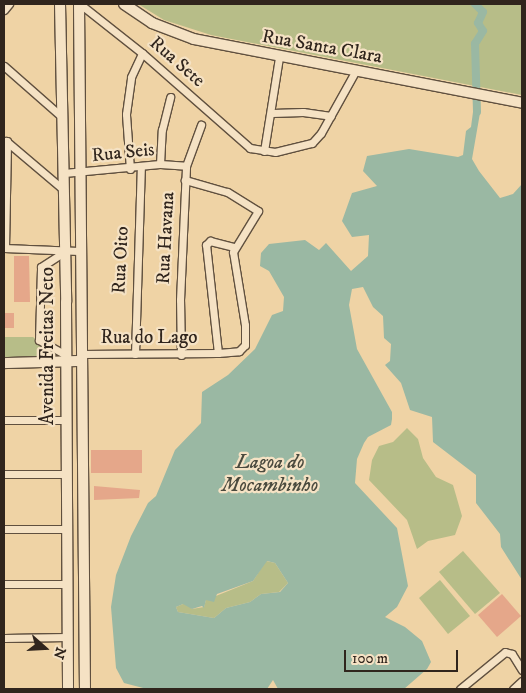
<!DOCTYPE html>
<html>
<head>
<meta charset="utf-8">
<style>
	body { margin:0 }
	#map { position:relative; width:526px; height:693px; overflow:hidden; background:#efd3a5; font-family:"IM FELL DW Pica",serif }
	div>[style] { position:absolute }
	.green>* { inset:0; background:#b7bd88 }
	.water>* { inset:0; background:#9ab8a3 }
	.canal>* { height:8px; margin:-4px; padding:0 4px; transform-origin:4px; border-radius:4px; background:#9ab8a3 }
	.building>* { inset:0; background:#e5a78a }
	.roads { filter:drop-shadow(1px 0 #60503f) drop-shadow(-1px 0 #60503f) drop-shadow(0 1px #60503f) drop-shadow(0 -1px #60503f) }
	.street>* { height:7px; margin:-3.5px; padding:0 3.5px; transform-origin:3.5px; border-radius:3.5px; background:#f5e2c4 }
	.secondary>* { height:10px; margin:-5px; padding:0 5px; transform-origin:5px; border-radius:5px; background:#f5e2c4 }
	span { translate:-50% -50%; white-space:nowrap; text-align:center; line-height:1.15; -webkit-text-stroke:4.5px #f5e2c4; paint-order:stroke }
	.street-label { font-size:19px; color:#30251d }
	.water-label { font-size:20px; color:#4a4a3e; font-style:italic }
	.frame { position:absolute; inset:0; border:5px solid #30251d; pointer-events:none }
	.north { position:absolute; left:20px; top:623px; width:50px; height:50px; -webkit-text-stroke:4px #f5e2c4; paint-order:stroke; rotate:109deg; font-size:14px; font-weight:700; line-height:20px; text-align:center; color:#30251d }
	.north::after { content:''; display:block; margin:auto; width:18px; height:22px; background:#30251d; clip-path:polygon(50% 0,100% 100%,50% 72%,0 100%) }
	.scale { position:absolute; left:344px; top:650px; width:114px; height:22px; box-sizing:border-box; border:2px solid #30251d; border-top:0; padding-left:6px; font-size:15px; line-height:18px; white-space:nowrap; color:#30251d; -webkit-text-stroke:4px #f5e2c4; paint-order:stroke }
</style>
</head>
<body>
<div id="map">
	<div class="green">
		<i style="clip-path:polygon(138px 4px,522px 4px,522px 95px,211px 35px,164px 20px)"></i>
		<i style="clip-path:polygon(4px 337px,33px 337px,56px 355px,56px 359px,4px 359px)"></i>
		<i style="clip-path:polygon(407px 428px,418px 439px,423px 458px,436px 477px,453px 485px,462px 516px,455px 535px,428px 541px,417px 549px,407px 520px,369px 480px,372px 460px,379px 446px,393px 442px)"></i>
		<i style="clip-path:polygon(463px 551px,500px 593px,475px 614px,439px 572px)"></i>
		<i style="clip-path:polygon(266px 561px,275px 563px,288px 583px,279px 592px,261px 594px,250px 602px,226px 608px,214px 618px,178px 612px,176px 607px,183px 604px,187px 603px,192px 609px,204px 607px,206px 600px,253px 581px)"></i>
		<i style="clip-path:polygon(440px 580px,470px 616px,448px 634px,419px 598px)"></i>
	</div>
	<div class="water">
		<i style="clip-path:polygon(evenodd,473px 112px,480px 113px,472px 159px,479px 171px,500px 198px,513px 194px,522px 184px,522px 580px,501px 547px,500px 534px,476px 503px,476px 475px,433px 442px,432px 417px,410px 410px,401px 383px,385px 365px,390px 361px,391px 344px,384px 338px,383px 316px,373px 307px,363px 287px,352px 289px,349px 305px,357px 349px,392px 412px,392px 419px,391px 425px,368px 437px,364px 443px,357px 459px,355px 483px,397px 528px,408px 586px,397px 607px,385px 617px,405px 627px,422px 641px,431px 662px,427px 669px,404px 689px,278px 689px,273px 680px,267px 689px,147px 689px,124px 683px,116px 668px,111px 607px,116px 575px,131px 536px,148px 503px,156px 496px,175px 450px,201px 423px,202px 392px,228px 375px,255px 349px,272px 315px,283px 311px,284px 297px,269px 271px,260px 266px,261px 253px,269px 244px,305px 240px,319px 250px,326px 243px,351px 271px,368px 256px,369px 235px,352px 237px,342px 221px,352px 193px,377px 186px,363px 171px,367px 156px,409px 149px,458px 157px,463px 155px,466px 131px,471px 127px,473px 112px,267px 561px,275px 563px,288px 583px,280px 592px,261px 594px,250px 602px,226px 608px,214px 618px,178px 612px,176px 607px,183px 604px,192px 609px,202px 606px,204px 608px,206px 600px,214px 602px,217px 594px,253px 581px,267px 561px)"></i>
	</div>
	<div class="canal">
		<i style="left:475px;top:4px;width:11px;rotate:45deg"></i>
		<i style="left:483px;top:12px;width:12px;rotate:114deg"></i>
		<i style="left:478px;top:23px;width:9px;rotate:58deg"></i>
		<i style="left:483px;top:31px;width:15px;rotate:122deg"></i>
		<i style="left:475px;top:44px;width:68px;rotate:88.3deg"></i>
	</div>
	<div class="building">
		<i style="clip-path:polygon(14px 256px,29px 256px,30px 302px,14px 302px)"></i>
		<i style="clip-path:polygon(4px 313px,14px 313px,14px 328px,4px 328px)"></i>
		<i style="clip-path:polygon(91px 450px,142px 450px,142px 473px,91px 473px)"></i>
		<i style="clip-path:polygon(94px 486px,140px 490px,139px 498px,94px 500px)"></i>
		<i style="clip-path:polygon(502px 594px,521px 616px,497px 637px,478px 615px)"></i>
	</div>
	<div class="roads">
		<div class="street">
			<i style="left:80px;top:4px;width:79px;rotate:38.3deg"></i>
			<i style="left:142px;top:53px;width:144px;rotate:41.3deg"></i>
			<i style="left:250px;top:148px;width:25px;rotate:9deg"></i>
			<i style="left:275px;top:152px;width:38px;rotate:-14deg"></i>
			<i style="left:312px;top:143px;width:13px;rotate:-48deg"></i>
			<i style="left:321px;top:133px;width:72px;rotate:-60.9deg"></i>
			<i style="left:4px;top:10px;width:8px;rotate:-50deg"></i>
			<i style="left:4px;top:66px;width:77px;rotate:41.3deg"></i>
			<i style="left:272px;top:113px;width:31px;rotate:-2deg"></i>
			<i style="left:303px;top:112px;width:28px;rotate:8deg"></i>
			<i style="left:6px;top:141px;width:76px;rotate:40.2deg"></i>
			<i style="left:264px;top:151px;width:95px;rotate:-80.9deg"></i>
			<i style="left:160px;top:164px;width:34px;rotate:-87deg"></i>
			<i style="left:162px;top:130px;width:34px;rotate:-76deg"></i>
			<i style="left:130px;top:169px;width:55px;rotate:-94.2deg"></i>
			<i style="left:126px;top:114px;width:37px;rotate:-82deg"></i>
			<i style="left:131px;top:77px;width:26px;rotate:-65deg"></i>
			<i style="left:64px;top:173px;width:96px;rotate:-5.4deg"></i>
			<i style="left:160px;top:164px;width:26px;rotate:4deg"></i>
			<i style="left:4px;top:248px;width:75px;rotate:2.3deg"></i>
			<i style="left:5px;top:248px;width:107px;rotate:-88.9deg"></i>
			<i style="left:218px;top:353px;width:109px;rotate:-96.3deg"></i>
			<i style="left:206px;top:245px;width:6px;rotate:-45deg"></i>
			<i style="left:210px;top:241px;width:25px;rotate:14deg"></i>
			<i style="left:81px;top:354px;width:137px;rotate:-0.4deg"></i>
			<i style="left:218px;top:353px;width:21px;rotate:-5deg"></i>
			<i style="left:239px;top:351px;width:8px;rotate:-45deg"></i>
			<i style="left:245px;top:345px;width:20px;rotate:-90deg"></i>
			<i style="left:245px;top:325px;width:74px;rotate:-99.3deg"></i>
			<i style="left:233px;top:252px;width:48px;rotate:-58.6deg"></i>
			<i style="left:258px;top:211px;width:36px;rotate:-148deg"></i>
			<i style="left:227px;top:192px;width:44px;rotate:-164.1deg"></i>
			<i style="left:135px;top:354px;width:186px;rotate:-88.2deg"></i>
			<i style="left:66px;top:355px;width:31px;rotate:-151deg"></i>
			<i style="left:39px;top:340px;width:73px;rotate:-88.4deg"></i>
			<i style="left:41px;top:267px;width:30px;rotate:-33deg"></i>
			<i style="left:181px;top:355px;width:55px;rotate:-91deg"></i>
			<i style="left:180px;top:300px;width:134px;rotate:-87.4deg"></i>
			<i style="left:186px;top:166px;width:44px;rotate:-69.9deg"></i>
			<i style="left:4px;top:420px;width:61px"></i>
			<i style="left:4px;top:474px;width:63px"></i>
			<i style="left:4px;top:529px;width:63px"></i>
			<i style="left:4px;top:584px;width:63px"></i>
			<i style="left:4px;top:638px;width:63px;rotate:-0.9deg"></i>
			<i style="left:460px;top:689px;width:58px;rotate:-39.4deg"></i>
			<i style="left:505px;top:652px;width:7px;rotate:16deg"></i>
			<i style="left:512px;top:654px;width:19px;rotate:58deg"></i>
			<i style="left:513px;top:689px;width:12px;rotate:-42deg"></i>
		</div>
		<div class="secondary">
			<i style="left:60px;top:4px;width:298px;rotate:88.8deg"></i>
			<i style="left:66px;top:302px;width:387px;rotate:89.7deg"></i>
			<i style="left:79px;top:4px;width:685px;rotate:89.5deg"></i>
			<i style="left:124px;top:4px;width:34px;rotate:34deg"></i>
			<i style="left:152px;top:23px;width:45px;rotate:20.9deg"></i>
			<i style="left:194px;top:39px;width:334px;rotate:11deg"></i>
			<i style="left:4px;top:363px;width:77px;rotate:-1.5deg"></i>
		</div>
	</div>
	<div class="street-label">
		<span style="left:322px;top:47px;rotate:10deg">Rua Santa Clara</span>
		<span style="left:177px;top:62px;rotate:41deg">Rua Sete</span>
		<span style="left:123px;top:153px;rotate:-6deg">Rua Seis</span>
		<span style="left:166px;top:238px;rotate:-87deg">Rua Havana</span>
		<span style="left:121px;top:260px;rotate:-87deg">Rua Oito</span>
		<span style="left:149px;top:338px">Rua do Lago</span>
		<span style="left:48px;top:346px;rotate:-90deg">Avenida Freitas Neto</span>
	</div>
	<div class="water-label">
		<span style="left:270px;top:474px">Lagoa do<br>Mocambinho</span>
	</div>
	<div class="frame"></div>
	<div class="north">N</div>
	<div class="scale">100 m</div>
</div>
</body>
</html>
